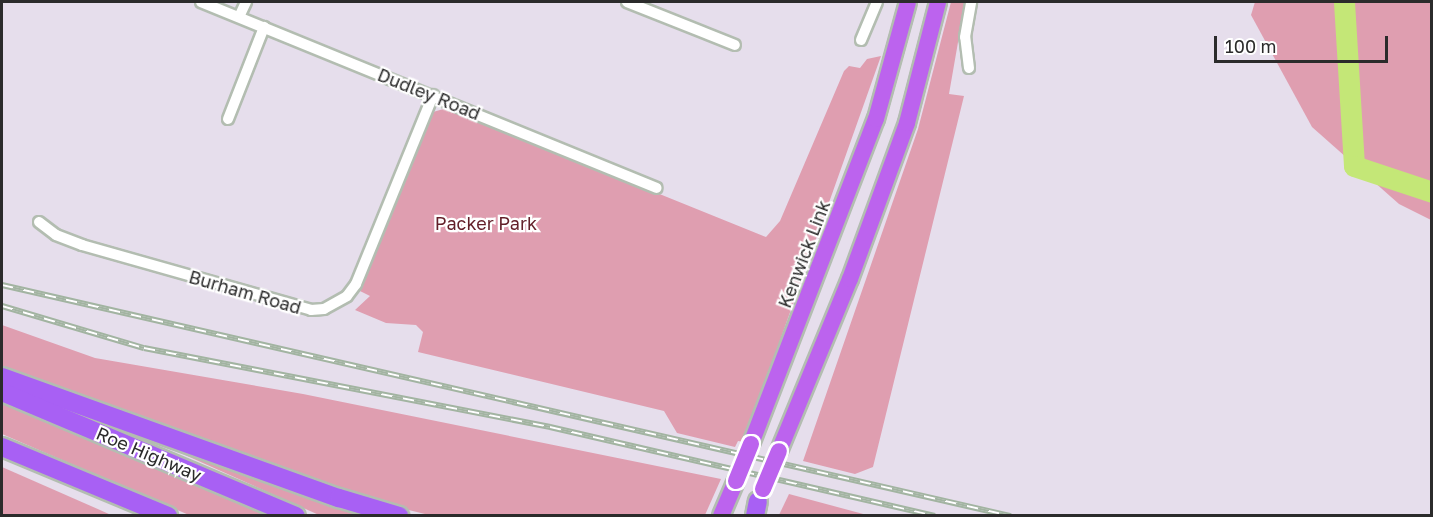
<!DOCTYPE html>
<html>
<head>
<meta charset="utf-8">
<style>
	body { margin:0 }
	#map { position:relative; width:1433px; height:517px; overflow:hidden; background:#e6deec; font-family:"Golos Text",sans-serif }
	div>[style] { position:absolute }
	.green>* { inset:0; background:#df9eb0 }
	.river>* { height:21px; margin:-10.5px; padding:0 10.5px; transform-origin:10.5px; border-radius:10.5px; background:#c4e777 }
	.roads { filter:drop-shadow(2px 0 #b3bdb1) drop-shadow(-2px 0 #b3bdb1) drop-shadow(0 2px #b3bdb1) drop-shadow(0 -2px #b3bdb1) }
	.minor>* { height:10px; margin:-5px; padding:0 5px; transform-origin:5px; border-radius:5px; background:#fff }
	.trunk>* { height:16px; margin:-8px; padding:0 8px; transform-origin:8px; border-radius:8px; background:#bc63ee }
	.motorway>* { height:18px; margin:-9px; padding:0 9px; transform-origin:9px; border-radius:9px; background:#a860f4 }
	.rail>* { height:6px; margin-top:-3px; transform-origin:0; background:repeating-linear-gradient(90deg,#fff 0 11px,#a2b4a1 0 22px); box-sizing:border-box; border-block:2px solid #a2b4a1 }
	.bridges { filter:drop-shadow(2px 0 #fff) drop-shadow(-2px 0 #fff) drop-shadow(0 2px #fff) drop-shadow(0 -2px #fff) }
	.trunk-bridge>* { height:16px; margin:-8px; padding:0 8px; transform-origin:8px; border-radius:8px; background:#bc63ee }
	span { translate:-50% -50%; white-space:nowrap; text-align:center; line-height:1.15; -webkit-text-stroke:4.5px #fff; paint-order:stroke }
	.street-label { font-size:18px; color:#2b2b2b }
	.park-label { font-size:18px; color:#631f29 }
	.frame { position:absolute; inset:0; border:3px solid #2b2b2b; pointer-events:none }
	.scale { position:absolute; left:1214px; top:36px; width:174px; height:27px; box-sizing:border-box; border:3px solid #2b2b2b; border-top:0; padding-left:8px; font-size:18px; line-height:21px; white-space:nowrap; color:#2b2b2b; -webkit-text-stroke:4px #fff; paint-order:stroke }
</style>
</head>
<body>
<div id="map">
	<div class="green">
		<i style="clip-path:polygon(951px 2px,965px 2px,949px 94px,964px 96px,873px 467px,855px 474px,803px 461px,918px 129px)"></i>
		<i style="clip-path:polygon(1255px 2px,1431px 2px,1431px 220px,1399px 204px,1312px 127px,1251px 15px)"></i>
		<i style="clip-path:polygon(881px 56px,744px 442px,738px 441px,735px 447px,677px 433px,664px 411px,418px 352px,423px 332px,416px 325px,386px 323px,355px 310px,370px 296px,360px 291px,433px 112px,447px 108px,766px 237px,780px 221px,844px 71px,849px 66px,860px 68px,867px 59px)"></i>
		<i style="clip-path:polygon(2px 325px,95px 358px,303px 394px,721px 479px,705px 515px,429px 515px,368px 500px,2px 368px)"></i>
		<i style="clip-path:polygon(2px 403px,60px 426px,269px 515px,189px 515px,2px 434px)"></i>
		<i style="clip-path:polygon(167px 441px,376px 515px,319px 515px,165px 446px)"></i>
		<i style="clip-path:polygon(2px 467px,100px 510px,111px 515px,2px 515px)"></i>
		<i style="clip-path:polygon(789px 494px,867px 515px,779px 515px)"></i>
	</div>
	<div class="river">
		<i style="left:1344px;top:2px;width:164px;rotate:86.5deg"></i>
		<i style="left:1354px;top:166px;width:82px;rotate:18.4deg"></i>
	</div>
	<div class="roads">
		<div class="minor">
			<i style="left:201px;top:2px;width:492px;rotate:22.2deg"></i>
			<i style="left:627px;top:2px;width:116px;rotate:21.7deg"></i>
			<i style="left:239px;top:17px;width:17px;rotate:-65deg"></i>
			<i style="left:861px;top:40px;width:41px;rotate:-67.2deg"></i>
			<i style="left:969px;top:68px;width:31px;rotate:-97deg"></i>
			<i style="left:965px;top:37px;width:36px;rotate:-80deg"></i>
			<i style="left:228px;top:119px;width:99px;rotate:-68.6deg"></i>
			<i style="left:39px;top:222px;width:21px;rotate:37deg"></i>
			<i style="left:56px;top:235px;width:28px;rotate:21deg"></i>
			<i style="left:82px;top:245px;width:238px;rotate:15.8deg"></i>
			<i style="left:311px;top:310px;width:13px;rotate:-4deg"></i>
			<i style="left:324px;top:309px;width:26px;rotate:-29deg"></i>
			<i style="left:347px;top:296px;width:15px;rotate:-53deg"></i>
			<i style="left:356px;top:284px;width:204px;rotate:-67.8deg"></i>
		</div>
		<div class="trunk">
			<i style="left:751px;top:444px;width:348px;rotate:-69deg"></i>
			<i style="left:876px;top:119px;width:121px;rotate:-74.7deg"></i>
			<i style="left:779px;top:451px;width:186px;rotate:-67.6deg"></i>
			<i style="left:850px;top:279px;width:166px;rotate:-69.9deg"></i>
			<i style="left:907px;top:123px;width:125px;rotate:-75.6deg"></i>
			<i style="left:721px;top:516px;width:38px;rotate:-67deg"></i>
		</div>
		<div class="motorway">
			<i style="left:2px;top:377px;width:358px;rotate:19.8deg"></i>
			<i style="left:339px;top:498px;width:63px;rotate:16.7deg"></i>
			<i style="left:2px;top:392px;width:319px;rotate:22.9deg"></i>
			<i style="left:2px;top:447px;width:180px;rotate:22.6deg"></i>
			<i style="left:755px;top:516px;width:15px;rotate:-79deg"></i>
		</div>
	</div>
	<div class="rail">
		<i style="left:2px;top:285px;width:1035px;rotate:12.9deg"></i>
		<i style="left:2px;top:306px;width:148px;rotate:16.5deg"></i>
		<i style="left:144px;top:348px;width:414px;rotate:11deg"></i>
		<i style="left:550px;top:427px;width:395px;rotate:13deg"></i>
	</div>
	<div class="bridges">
		<div class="trunk-bridge">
			<i style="left:736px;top:481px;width:40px;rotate:-68deg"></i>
			<i style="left:763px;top:489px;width:41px;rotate:-67.2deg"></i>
		</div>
	</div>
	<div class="street-label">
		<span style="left:429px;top:94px;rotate:22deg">Dudley Road</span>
		<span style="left:804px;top:254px;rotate:-69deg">Kenwick Link</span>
		<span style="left:245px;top:292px;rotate:16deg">Burham Road</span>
		<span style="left:149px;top:454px;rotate:23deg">Roe Highway</span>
	</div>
	<div class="park-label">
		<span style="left:486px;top:223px">Packer Park</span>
	</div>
	<div class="frame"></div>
	<div class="scale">100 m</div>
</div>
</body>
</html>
